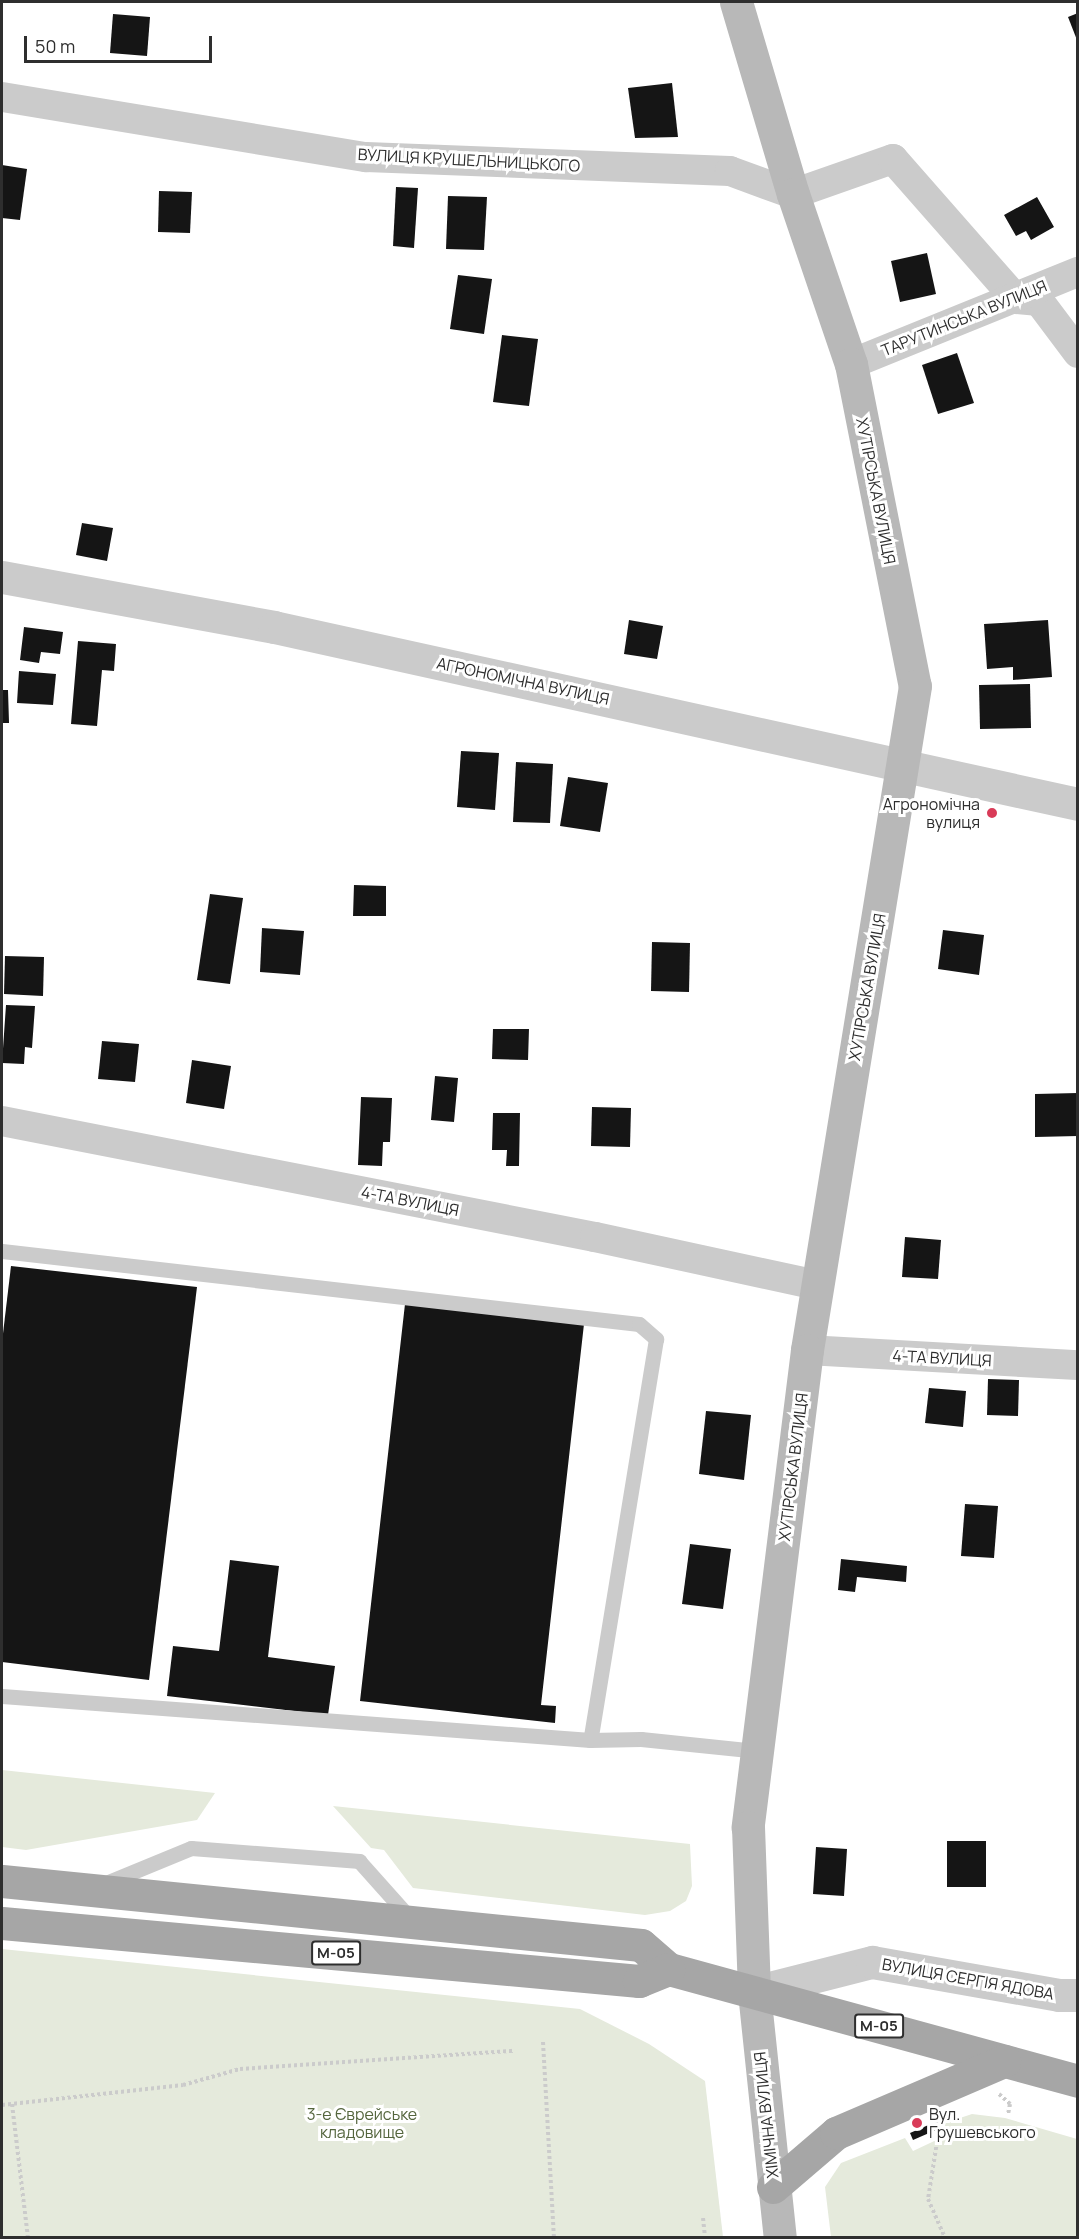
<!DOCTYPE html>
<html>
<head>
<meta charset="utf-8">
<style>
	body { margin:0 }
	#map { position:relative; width:1079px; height:2239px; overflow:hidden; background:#fff; font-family:Manrope,sans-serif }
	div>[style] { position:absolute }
	.green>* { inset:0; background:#e5eadc }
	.building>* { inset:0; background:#151515 }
	.path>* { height:4px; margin-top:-2px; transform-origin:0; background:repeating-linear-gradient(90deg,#cbcbcb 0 3px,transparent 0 6px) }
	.service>* { height:15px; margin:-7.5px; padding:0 7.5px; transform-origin:7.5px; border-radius:7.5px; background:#cbcbcb }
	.minor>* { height:30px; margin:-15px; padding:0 15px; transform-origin:15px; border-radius:15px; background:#cbcbcb }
	.tertiary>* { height:33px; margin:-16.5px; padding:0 16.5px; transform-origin:16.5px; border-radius:16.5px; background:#cbcbcb }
	.secondary>* { height:33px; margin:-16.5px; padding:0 16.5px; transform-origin:16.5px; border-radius:16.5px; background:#b8b8b8 }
	.primary>* { height:33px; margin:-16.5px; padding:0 16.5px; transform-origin:16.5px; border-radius:16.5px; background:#a6a6a6 }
	.dots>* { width:16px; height:16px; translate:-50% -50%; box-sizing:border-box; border:3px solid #fff; border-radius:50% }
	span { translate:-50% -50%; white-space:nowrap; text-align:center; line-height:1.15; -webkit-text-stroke:6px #fff; paint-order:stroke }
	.shield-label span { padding:2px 4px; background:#fff; border:2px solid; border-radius:4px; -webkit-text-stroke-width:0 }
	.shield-label { font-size:15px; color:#2e2e2e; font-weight:700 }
	.street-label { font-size:16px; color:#2e2e2e }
	.poi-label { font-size:16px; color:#2e2e2e }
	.right { translate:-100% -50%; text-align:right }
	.left { translate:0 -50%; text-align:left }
	.park-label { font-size:16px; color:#55663e }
	.frame { position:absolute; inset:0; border:3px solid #2e2e2e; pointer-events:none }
	.scale { position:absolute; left:24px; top:36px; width:188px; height:27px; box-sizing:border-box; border:3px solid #2e2e2e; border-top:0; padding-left:8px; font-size:18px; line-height:21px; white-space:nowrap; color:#2e2e2e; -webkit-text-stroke:4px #fff; paint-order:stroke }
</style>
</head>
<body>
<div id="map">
	<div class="green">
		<i style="clip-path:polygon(2px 1770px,215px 1793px,197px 1820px,26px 1850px,2px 1847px)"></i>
		<i style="clip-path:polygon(333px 1806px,690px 1844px,692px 1886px,686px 1901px,670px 1911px,645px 1915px,413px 1888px,384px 1850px,371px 1848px)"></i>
		<i style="clip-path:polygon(2px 1949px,580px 2009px,649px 2044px,705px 2081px,723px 2237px,2px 2237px)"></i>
		<i style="clip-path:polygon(972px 2114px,1005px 2118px,1077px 2139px,1077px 2237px,831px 2237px,825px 2187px,841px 2163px,905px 2138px,913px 2151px,945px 2136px,942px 2124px)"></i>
	</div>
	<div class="building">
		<i style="clip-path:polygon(1078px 13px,1078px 40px,1077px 40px,1068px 17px)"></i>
		<i style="clip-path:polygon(113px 14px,150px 17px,147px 56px,110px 53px)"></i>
		<i style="clip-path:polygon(672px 83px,678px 137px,635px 138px,628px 88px)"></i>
		<i style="clip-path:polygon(2px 165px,27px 169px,20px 220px,2px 218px)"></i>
		<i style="clip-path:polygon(396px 187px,418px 188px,414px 248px,393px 246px)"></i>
		<i style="clip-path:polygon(159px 191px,192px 192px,190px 233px,158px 232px)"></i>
		<i style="clip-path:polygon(448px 196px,487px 197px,484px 250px,446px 249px)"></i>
		<i style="clip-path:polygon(1037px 197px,1054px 227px,1031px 240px,1026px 231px,1016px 236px,1004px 215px)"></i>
		<i style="clip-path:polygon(927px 253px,936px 294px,900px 302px,891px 261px)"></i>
		<i style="clip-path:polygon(458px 275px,492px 279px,484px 334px,450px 329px)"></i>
		<i style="clip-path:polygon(502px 335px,538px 339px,529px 406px,493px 402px)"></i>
		<i style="clip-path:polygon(957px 353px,974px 403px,938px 414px,922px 365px)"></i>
		<i style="clip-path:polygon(82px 523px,113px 528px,107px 561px,76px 555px)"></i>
		<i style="clip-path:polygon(629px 620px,663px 626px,657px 659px,624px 654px)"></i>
		<i style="clip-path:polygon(1048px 620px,1052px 677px,1013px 680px,1013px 667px,987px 669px,984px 624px)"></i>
		<i style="clip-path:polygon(24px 627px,63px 632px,60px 654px,41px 652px,39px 663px,20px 660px)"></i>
		<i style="clip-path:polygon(78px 641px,116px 644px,114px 671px,102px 670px,97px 726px,71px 724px)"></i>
		<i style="clip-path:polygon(19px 671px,56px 674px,53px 705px,17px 703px)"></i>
		<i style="clip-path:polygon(1030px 684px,1031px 728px,980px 729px,979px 685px)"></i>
		<i style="clip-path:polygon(2px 690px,8px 690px,9px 723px,2px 723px)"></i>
		<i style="clip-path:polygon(461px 751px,499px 753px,495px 810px,457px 807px)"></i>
		<i style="clip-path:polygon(516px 762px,553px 764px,550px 823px,513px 822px)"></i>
		<i style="clip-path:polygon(568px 777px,608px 783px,600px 832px,560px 826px)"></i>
		<i style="clip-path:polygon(354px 885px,386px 886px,386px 916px,353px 916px)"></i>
		<i style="clip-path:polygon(210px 894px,243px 898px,230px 984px,197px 980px)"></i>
		<i style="clip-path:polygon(262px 928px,304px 931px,300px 975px,260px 972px)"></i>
		<i style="clip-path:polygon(943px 930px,984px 935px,979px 975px,938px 969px)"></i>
		<i style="clip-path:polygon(652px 942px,690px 943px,689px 992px,651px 991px)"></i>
		<i style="clip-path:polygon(5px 956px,44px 957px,43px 996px,4px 994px)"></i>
		<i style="clip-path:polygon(6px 1005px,35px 1006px,32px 1048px,25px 1047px,24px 1064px,2px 1063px)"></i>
		<i style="clip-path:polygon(493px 1029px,529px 1029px,528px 1060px,492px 1059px)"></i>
		<i style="clip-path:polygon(102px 1041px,139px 1044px,135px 1082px,98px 1079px)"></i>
		<i style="clip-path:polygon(192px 1060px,231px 1066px,224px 1109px,186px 1103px)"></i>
		<i style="clip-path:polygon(435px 1076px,458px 1078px,454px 1122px,431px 1120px)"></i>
		<i style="clip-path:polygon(1078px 1093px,1078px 1136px,1035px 1137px,1035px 1094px)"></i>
		<i style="clip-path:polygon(361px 1097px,392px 1098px,390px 1142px,383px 1142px,382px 1166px,358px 1165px)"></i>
		<i style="clip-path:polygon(592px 1107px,631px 1108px,630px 1147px,591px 1146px)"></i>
		<i style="clip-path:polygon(493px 1113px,520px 1113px,519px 1166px,506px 1166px,507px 1150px,492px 1150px)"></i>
		<i style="clip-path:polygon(905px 1237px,941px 1240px,938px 1279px,902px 1277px)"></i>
		<i style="clip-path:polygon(11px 1266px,197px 1287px,149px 1680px,2px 1662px,2px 1342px)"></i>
		<i style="clip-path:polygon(405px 1304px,584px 1324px,541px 1705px,556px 1706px,555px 1723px,360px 1701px)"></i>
		<i style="clip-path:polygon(988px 1379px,1019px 1380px,1018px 1416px,987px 1415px)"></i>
		<i style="clip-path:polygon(929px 1388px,966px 1391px,963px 1427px,925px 1423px)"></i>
		<i style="clip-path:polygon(706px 1411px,751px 1415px,744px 1480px,699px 1474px)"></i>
		<i style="clip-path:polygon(965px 1504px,998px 1506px,994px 1558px,961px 1556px)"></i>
		<i style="clip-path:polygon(690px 1544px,731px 1549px,723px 1609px,682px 1604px)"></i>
		<i style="clip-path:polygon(841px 1559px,907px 1566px,906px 1582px,857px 1577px,855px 1592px,838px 1590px)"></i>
		<i style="clip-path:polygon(230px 1560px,279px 1566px,268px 1657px,335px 1666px,328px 1715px,167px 1696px,173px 1646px,219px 1651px)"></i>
		<i style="clip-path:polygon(947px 1841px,986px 1841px,986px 1887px,947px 1887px)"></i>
		<i style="clip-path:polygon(816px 1847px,847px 1849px,844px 1896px,813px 1894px)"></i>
		<i style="clip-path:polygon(933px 2123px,936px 2130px,913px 2140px,910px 2133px)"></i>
	</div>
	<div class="path">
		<i style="left:543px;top:2042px;width:196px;rotate:86.8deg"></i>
		<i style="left:999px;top:2094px;width:15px;rotate:42deg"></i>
		<i style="left:1010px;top:2104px;width:10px;rotate:101deg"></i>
		<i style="left:12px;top:2104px;width:135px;rotate:83.2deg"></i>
		<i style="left:2px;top:2105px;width:182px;rotate:-6.3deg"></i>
		<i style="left:183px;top:2085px;width:59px;rotate:-15.7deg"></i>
		<i style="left:240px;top:2069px;width:274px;rotate:-3.8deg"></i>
		<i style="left:935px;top:2121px;width:9px;rotate:63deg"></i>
		<i style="left:939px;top:2129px;width:71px;rotate:98.9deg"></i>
		<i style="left:928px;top:2199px;width:43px;rotate:66.4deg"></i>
		<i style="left:703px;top:2218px;width:20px;rotate:84deg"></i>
	</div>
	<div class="service">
		<i style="left:2px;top:1251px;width:641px;rotate:6.54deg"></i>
		<i style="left:639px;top:1324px;width:23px;rotate:41deg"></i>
		<i style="left:656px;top:1339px;width:406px;rotate:99.3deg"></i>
		<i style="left:2px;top:1696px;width:590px;rotate:4.28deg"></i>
		<i style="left:590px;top:1740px;width:51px;rotate:-1.1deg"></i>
		<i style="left:641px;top:1739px;width:118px;rotate:5.9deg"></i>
		<i style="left:106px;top:1883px;width:92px;rotate:-22.4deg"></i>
		<i style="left:191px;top:1848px;width:169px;rotate:4.4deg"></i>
		<i style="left:359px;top:1861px;width:76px;rotate:48.2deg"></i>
	</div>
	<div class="minor">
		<i style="left:2px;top:97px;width:369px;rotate:9.4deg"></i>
		<i style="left:366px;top:157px;width:364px;rotate:2.2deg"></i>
		<i style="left:730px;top:171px;width:67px;rotate:20.1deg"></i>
		<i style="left:793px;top:194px;width:106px;rotate:-19.3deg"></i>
		<i style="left:893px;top:159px;width:186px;rotate:48.7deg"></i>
		<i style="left:1016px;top:299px;width:23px;rotate:5deg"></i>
		<i style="left:1039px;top:301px;width:65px;rotate:53.1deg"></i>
		<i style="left:851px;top:364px;width:245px;rotate:-22.1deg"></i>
		<i style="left:2px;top:1121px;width:604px;rotate:11.07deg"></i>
		<i style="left:595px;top:1237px;width:227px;rotate:12.2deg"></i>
		<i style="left:807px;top:1350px;width:271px;rotate:3.2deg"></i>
	</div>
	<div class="tertiary">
		<i style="left:2px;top:577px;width:277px;rotate:10.4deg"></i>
		<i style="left:274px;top:627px;width:823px;rotate:12.42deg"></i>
		<i style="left:754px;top:1992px;width:122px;rotate:-14.3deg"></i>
		<i style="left:872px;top:1962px;width:190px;rotate:10deg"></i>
		<i style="left:1059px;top:1995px;width:19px"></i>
	</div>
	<div class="secondary">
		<i style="left:736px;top:2px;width:200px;rotate:73.5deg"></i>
		<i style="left:793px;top:194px;width:180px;rotate:71.2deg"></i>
		<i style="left:851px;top:364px;width:328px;rotate:78.8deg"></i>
		<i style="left:915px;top:686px;width:673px;rotate:99.24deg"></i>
		<i style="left:807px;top:1350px;width:481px;rotate:97.1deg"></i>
		<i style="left:748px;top:1827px;width:165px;rotate:87.9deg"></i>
		<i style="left:754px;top:1992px;width:247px;rotate:84deg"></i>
	</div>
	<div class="primary">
		<i style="left:2px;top:1881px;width:642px;rotate:5.72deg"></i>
		<i style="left:641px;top:1945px;width:37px;rotate:41deg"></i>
		<i style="left:669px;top:1969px;width:424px;rotate:15.3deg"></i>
		<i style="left:2px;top:1923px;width:640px;rotate:5.2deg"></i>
		<i style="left:639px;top:1981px;width:32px;rotate:-22deg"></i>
		<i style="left:773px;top:2187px;width:83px;rotate:-40.6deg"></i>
		<i style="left:836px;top:2133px;width:183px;rotate:-23.2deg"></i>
	</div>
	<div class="dots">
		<i style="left:992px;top:813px;background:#d93b58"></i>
		<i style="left:917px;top:2123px;background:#d93b58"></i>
	</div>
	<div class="shield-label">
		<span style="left:336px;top:1953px">М-05</span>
		<span style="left:879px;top:2026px">М-05</span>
	</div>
	<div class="street-label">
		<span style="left:469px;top:160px;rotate:3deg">ВУЛИЦЯ КРУШЕЛЬНИЦЬКОГО</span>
		<span style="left:964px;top:318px;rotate:-22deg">ТАРУТИНСЬКА ВУЛИЦЯ</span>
		<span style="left:876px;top:491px;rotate:79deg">ХУТІРСЬКА ВУЛИЦЯ</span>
		<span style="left:523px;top:681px;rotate:12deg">АГРОНОМІЧНА ВУЛИЦЯ</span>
		<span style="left:867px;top:987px;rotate:-80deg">ХУТІРСЬКА ВУЛИЦЯ</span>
		<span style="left:410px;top:1201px;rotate:11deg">4-ТА ВУЛИЦЯ</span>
		<span style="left:942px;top:1358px;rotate:3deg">4-ТА ВУЛИЦЯ</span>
		<span style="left:793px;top:1467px;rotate:-83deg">ХУТІРСЬКА ВУЛИЦЯ</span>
		<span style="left:968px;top:1979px;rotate:10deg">ВУЛИЦЯ СЕРГІЯ ЯДОВА</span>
		<span style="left:766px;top:2115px;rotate:-96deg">ХІМІЧНА ВУЛИЦЯ</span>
	</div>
	<div class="poi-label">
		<span class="right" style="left:980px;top:813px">Агрономічна<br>вулиця</span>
		<span class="left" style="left:929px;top:2123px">Вул.<br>Грушевського</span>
	</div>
	<div class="park-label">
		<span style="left:362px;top:2123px">3-е Єврейське<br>кладовище</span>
	</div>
	<div class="frame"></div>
	<div class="scale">50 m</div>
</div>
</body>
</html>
